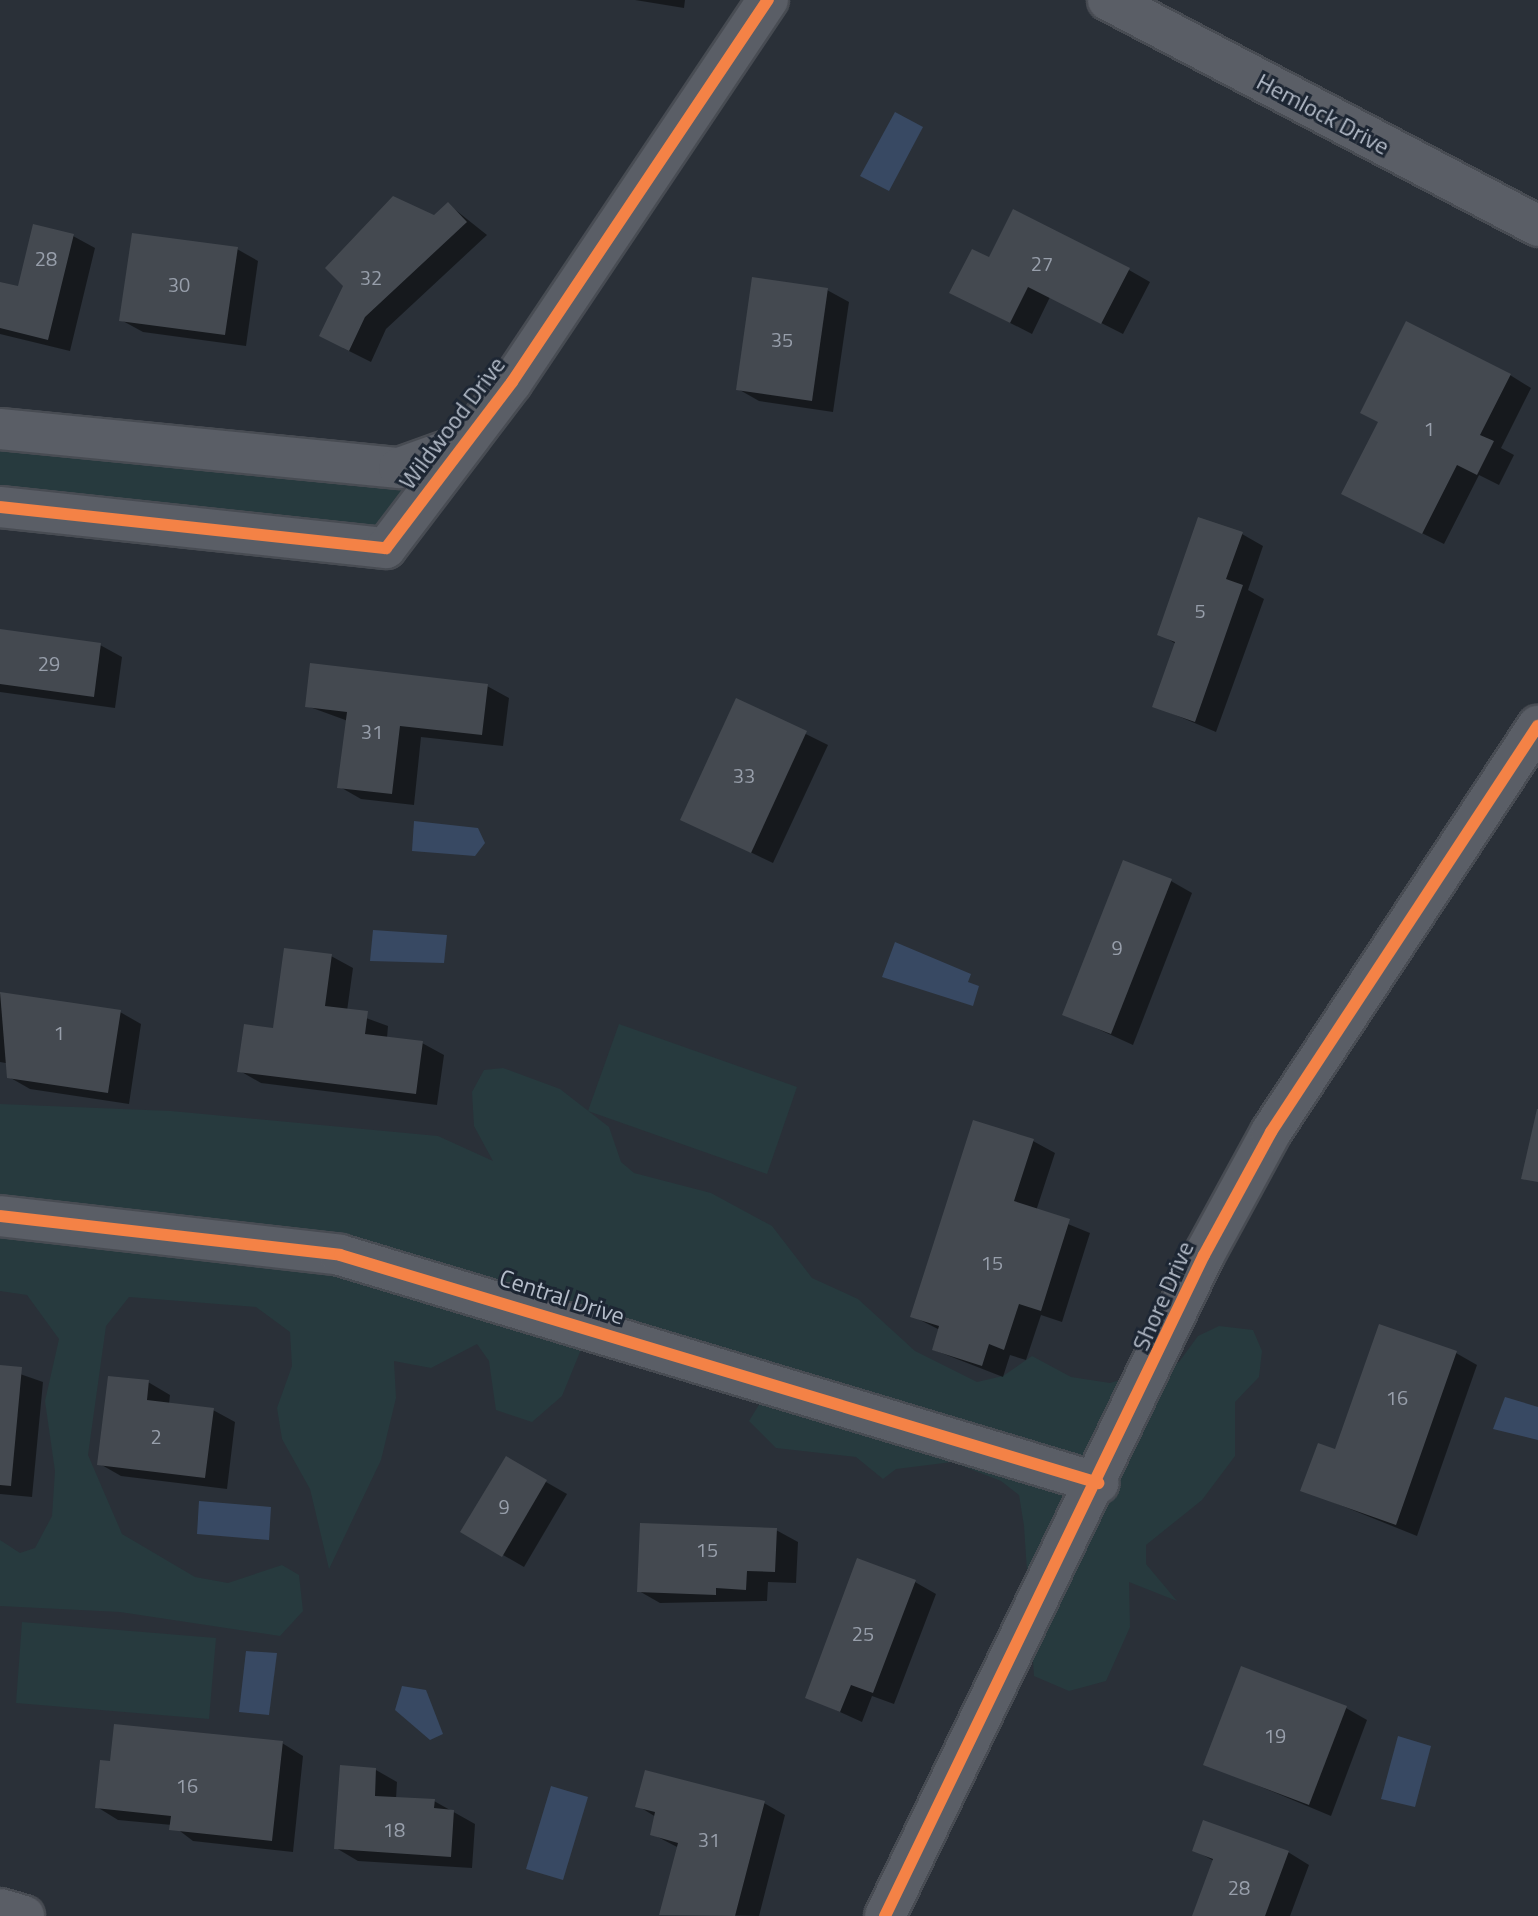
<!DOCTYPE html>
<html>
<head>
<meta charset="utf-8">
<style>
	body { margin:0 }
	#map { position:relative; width:1538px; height:1916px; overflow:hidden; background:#2a3038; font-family:"Titillium Web",sans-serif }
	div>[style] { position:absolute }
	.green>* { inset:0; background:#273a3e }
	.water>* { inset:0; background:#384963 }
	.shadow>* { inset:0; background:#0007 }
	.building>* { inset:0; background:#444950 }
	.roads { filter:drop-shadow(2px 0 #484c53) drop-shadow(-2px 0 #484c53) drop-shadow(0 2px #484c53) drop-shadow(0 -2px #484c53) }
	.minor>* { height:40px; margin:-20px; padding:0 20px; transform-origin:20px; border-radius:20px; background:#5a5e66 }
	.cycleway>* { height:12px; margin:-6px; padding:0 6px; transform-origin:6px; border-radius:6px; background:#f48246 }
	span { translate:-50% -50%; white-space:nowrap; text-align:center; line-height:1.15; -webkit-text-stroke:6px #1d2633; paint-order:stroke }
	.number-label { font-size:20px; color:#989fab }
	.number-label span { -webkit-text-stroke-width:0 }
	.street-label { font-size:24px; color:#b4bcc9 }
</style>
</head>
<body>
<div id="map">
	<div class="green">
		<i style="clip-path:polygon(0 429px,399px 468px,463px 445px,386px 548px,0 507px)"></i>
		<i style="clip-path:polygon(619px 1024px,797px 1087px,767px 1174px,588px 1111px)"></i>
		<i style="clip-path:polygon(503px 1068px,560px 1089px,609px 1127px,621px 1162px,634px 1173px,711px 1193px,772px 1226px,812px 1278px,858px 1299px,915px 1351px,977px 1382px,1003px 1376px,1032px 1356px,1071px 1377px,1110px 1383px,1179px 1362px,1198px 1336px,1219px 1326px,1253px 1330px,1262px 1351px,1259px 1377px,1235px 1402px,1235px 1456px,1202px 1500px,1146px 1545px,1146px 1564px,1177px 1601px,1129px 1582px,1130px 1627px,1106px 1681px,1069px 1691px,1034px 1676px,1024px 1526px,1019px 1495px,1001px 1481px,952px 1462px,896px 1469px,883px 1479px,856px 1457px,776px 1448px,749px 1421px,760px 1403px,780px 1411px,763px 1385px,603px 1325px,580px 1352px,562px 1396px,532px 1422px,496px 1410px,489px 1361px,477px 1344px,431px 1368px,394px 1361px,396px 1398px,381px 1460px,329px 1569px,310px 1489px,282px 1439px,277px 1408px,292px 1366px,290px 1332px,256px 1307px,129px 1297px,106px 1326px,88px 1455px,122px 1534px,195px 1577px,228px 1583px,282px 1565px,299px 1575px,303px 1611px,280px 1636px,120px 1612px,0 1606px,0 1540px,20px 1553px,35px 1548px,52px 1516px,55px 1471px,45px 1401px,59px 1339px,27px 1295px,0 1291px,0 1104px,171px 1111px,438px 1136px,493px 1161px,474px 1126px,472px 1092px,484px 1070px)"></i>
		<i style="clip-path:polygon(22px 1622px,216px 1638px,209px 1719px,16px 1703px)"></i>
	</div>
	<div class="water">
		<i style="clip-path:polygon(895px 112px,923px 127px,889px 191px,860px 176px)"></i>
		<i style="clip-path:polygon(414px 821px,478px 828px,485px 843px,475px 856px,412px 851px)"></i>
		<i style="clip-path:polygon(373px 930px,447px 935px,444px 963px,370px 961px)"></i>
		<i style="clip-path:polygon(895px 942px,971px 974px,968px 982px,979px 986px,973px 1006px,882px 977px)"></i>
		<i style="clip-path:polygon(1505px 1397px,1538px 1407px,1538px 1440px,1493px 1429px)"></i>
		<i style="clip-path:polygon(199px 1501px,271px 1507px,269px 1540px,197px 1534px)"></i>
		<i style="clip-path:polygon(246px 1651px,277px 1653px,269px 1715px,239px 1712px)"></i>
		<i style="clip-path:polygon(402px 1686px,426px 1690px,443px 1734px,430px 1740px,395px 1710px)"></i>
		<i style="clip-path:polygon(1398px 1736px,1431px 1746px,1415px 1807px,1381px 1799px)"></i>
		<i style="clip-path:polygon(551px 1786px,588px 1797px,563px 1880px,526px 1869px)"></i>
	</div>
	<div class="shadow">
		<i style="clip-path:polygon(635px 0,685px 0,684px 8px)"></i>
		<i style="clip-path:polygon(394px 198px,434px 218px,448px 204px,487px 235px,386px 329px,371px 362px,343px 348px,345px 285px,328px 268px)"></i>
		<i style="clip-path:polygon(73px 236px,95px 248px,70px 351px,0 334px,0 284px,19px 289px)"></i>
		<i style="clip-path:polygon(237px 249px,258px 261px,246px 346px,143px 332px,121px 320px)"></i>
		<i style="clip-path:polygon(990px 260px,1129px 270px,1150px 282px,1123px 334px,1050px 297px,1032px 334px,973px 304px)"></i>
		<i style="clip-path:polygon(827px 290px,849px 302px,833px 412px,759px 401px,738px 389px)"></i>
		<i style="clip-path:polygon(1510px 375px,1531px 388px,1501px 448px,1514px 455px,1499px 485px,1479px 475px,1444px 544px,1365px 505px)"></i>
		<i style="clip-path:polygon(1242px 534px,1263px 546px,1248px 590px,1264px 599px,1216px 732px,1154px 706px,1176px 644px,1160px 634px)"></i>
		<i style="clip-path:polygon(0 631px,100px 645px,122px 657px,115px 708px,0 692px)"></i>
		<i style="clip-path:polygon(487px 686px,509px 698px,503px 746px,421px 737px,414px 805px,361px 799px,340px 787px,348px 721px,307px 706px)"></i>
		<i style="clip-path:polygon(737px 700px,828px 745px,773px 863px,682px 819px)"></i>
		<i style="clip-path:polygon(1171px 881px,1192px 893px,1133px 1045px,1065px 1014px)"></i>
		<i style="clip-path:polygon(331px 956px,353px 968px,347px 1011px,388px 1026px,387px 1038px,422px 1043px,444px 1055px,437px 1105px,261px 1083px,240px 1071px)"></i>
		<i style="clip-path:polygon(0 994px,120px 1012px,141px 1024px,129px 1104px,30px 1089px,9px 1077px,11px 1064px,0 1062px)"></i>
		<i style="clip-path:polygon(1033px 1141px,1055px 1153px,1036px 1211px,1090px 1233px,1062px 1322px,1041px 1315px,1026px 1360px,1010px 1355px,1003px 1377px,934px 1350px,940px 1330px,912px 1316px)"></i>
		<i style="clip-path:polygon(1456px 1353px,1477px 1365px,1417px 1536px,1303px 1490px,1336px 1452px)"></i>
		<i style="clip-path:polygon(0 1367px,43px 1382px,32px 1497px,0 1494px)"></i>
		<i style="clip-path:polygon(148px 1382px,170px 1395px,169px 1404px,213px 1410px,235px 1422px,227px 1489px,121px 1476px,100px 1464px)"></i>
		<i style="clip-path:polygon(506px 1459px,567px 1494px,524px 1567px,463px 1532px)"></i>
		<i style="clip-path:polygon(776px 1530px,798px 1542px,796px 1583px,768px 1582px,767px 1601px,660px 1603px,639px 1591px)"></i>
		<i style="clip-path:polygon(915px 1582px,936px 1594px,894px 1704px,872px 1696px,862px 1722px,807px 1697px)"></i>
		<i style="clip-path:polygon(1346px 1708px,1367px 1720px,1331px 1816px,1206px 1764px)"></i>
		<i style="clip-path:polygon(282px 1743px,303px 1756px,293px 1852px,193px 1841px,172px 1825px,118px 1820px,97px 1807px)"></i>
		<i style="clip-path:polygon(376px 1770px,397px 1782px,396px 1799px,434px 1801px,475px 1824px,472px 1868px,358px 1861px,336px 1848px)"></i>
		<i style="clip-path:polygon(764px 1803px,785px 1815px,759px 1916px,662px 1914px,679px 1848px,652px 1834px,656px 1817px,638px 1806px)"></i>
		<i style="clip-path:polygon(1194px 1850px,1288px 1852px,1309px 1865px,1290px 1916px,1194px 1916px,1214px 1861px)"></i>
	</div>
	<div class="building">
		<i style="clip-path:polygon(393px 196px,434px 215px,448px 202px,467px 222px,365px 317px,349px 351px,319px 336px,343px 286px,325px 268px)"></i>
		<i style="clip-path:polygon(1013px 209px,1130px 268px,1101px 324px,1028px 287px,1010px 323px,949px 293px,972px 249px,989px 257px)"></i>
		<i style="clip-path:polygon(33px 224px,74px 234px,48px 340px,0 328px,0 282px,18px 286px)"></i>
		<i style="clip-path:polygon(132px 233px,238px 247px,225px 335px,119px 321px)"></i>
		<i style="clip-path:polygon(752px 277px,828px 288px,812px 401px,736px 390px)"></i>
		<i style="clip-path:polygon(1406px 321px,1511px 374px,1480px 435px,1494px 441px,1477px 475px,1457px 465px,1422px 534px,1341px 494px,1378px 422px,1360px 413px)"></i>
		<i style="clip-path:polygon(1198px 517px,1243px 532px,1226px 579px,1243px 585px,1195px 722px,1152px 707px,1175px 642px,1157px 635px)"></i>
		<i style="clip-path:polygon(0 629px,101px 643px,94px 697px,0 684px)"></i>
		<i style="clip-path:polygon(310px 663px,488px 684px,482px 735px,400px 726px,392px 794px,337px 788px,347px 712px,305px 707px)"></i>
		<i style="clip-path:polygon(736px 698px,807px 731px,751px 853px,680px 820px)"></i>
		<i style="clip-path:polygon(1123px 860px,1172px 879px,1111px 1034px,1062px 1015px)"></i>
		<i style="clip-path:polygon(284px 948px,332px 954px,325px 1006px,368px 1011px,365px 1034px,423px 1041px,416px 1094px,237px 1072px,244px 1024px,273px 1028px)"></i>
		<i style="clip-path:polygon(0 992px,121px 1010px,108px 1093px,7px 1078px)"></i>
		<i style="clip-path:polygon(1537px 1109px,1538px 1109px,1538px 1182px,1521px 1179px)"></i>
		<i style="clip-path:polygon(973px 1120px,1034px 1139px,1014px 1201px,1070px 1219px,1041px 1311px,1019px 1304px,1004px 1350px,989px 1344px,982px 1366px,932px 1350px,939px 1326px,910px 1317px)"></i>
		<i style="clip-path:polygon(1379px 1324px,1457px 1351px,1396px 1525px,1300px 1491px,1318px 1443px,1335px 1449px)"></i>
		<i style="clip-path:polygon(0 1365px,22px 1367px,11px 1486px,0 1485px)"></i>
		<i style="clip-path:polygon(108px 1376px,149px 1380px,147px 1400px,214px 1408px,205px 1478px,97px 1465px)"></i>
		<i style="clip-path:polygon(506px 1456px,547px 1480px,502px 1557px,460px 1532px)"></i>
		<i style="clip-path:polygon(640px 1523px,777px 1528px,775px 1572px,747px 1571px,746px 1590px,716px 1588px,716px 1595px,637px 1592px)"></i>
		<i style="clip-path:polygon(857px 1558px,916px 1580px,873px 1693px,851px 1685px,840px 1712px,805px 1698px)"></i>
		<i style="clip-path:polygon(1241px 1666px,1347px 1706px,1309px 1805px,1203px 1765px)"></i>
		<i style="clip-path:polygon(114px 1724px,283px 1741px,272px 1841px,169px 1830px,171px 1816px,95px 1808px,100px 1760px,110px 1761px)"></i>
		<i style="clip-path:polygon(340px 1765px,376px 1768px,375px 1796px,435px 1799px,434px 1808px,454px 1810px,451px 1857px,334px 1849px)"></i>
		<i style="clip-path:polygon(645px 1770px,765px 1801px,735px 1916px,659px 1915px,678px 1843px,650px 1835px,655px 1812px,635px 1807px)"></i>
		<i style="clip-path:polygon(1203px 1820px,1289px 1851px,1265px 1916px,1192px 1916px,1213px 1859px,1192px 1851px)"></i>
	</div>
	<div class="roads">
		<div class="minor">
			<i style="left:1108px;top:0;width:486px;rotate:27.7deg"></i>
			<i style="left:0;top:429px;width:401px;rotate:5.6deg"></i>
			<i style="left:399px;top:468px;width:68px;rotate:-19.8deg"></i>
			<i style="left:0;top:507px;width:388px;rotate:6.1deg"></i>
			<i style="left:386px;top:548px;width:208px;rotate:-52.8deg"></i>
			<i style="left:512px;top:382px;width:460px;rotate:-56.2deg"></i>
			<i style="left:0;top:1216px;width:342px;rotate:6.5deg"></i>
			<i style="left:340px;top:1255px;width:792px;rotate:16.74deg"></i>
			<i style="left:0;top:1909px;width:25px;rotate:16deg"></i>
			<i style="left:885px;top:1916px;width:734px;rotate:-64.24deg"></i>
			<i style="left:1204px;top:1255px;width:140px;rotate:-61.4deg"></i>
			<i style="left:1271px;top:1132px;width:486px;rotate:-56.7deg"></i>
		</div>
	</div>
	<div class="cycleway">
		<i style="left:0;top:507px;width:388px;rotate:6.1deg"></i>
		<i style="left:386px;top:548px;width:208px;rotate:-52.8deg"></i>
		<i style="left:512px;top:382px;width:460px;rotate:-56.2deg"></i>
		<i style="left:0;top:1216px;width:342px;rotate:6.5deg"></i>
		<i style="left:340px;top:1255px;width:792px;rotate:16.74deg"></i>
		<i style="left:885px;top:1916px;width:734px;rotate:-64.24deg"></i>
		<i style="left:1204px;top:1255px;width:140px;rotate:-61.4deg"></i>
		<i style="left:1271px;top:1132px;width:486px;rotate:-56.7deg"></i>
	</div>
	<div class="number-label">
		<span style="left:46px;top:258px">28</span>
		<span style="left:1042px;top:263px">27</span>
		<span style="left:371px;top:277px">32</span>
		<span style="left:179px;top:284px">30</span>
		<span style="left:782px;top:339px">35</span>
		<span style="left:1429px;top:428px">1</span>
		<span style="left:1200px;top:610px">5</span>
		<span style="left:49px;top:663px">29</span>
		<span style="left:372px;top:731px">31</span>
		<span style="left:744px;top:775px">33</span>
		<span style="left:1117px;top:947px">9</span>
		<span style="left:59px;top:1032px">1</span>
		<span style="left:992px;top:1262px">15</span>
		<span style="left:1397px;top:1397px">16</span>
		<span style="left:156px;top:1436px">2</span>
		<span style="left:504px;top:1506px">9</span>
		<span style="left:707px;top:1549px">15</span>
		<span style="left:863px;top:1633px">25</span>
		<span style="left:1275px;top:1735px">19</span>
		<span style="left:187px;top:1785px">16</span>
		<span style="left:394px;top:1829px">18</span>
		<span style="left:709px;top:1839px">31</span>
		<span style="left:1239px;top:1887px">28</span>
	</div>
	<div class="street-label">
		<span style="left:1323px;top:114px;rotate:28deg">Hemlock Drive</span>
		<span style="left:452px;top:423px;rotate:-53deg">Wildwood Drive</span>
		<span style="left:1163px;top:1296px;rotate:-66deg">Shore Drive</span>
		<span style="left:562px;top:1297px;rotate:18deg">Central Drive</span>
	</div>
</div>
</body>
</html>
